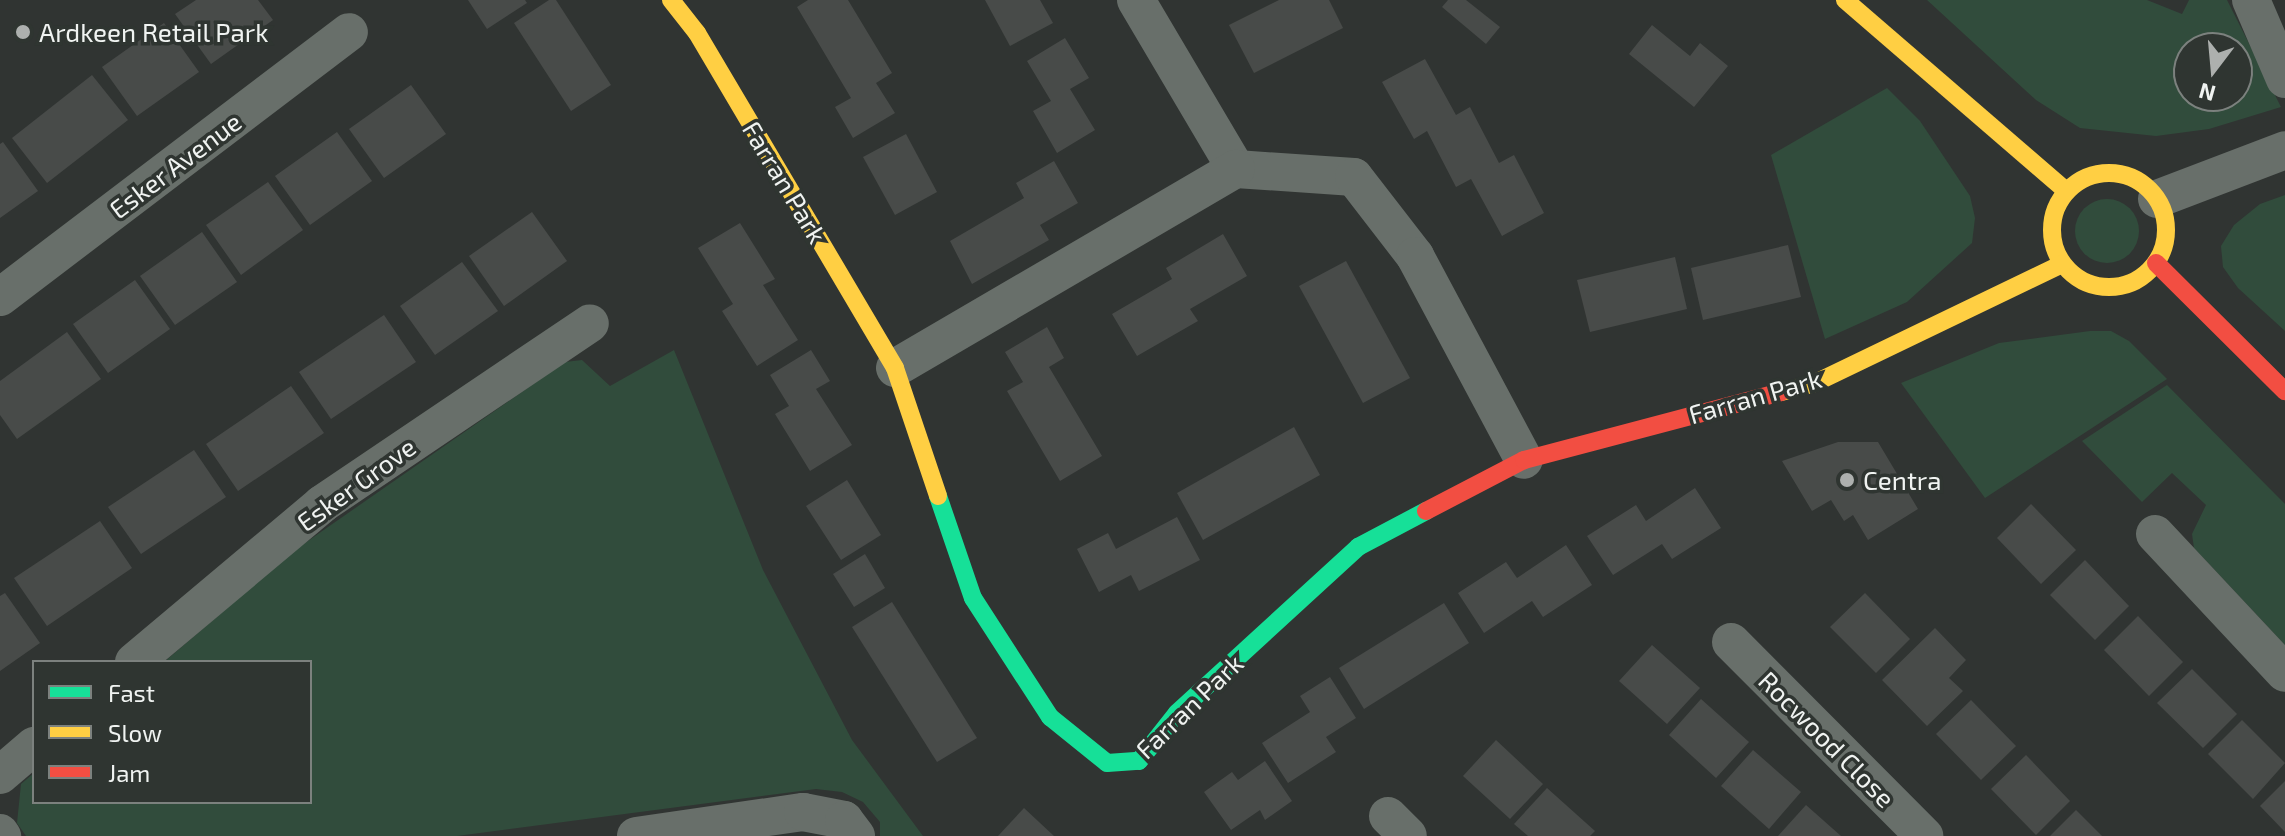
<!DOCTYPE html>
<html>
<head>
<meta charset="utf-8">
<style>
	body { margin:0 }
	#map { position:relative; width:2285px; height:836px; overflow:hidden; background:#303432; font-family:"Exo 2",sans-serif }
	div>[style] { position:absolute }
	.green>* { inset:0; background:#314c3c }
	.round { border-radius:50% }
	.building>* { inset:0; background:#484b49 }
	.street>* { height:38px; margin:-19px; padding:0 19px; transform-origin:19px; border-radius:19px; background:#686f6a }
	.fast>* { height:18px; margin:-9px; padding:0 9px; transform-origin:9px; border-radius:9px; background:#16e098 }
	.slow>* { height:18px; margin:-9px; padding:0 9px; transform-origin:9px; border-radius:9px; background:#ffcf43 }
	.slow>.ring { margin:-9px; padding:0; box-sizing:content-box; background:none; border:18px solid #ffcf43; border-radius:50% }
	.jam>* { height:18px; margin:-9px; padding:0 9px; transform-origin:9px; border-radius:9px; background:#f24e42 }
	.dots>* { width:22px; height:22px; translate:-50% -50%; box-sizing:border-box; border:4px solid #2f3531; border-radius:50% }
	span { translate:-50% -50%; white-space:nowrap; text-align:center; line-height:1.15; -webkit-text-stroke:7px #2f3531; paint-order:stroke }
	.poi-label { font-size:26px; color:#f0f3f1 }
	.left { translate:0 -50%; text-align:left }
	.street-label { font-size:26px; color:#f0f3f1 }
	.legend { position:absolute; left:32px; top:660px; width:280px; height:144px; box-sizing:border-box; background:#2f3531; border:2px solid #7c817e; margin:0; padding:10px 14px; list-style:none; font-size:24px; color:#f0f3f1 }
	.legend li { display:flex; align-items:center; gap:16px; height:40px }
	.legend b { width:40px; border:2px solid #7c817e }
	.north { position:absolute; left:2173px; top:32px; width:80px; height:80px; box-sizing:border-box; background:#2f3531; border:2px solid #7c817e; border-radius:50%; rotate:196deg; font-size:22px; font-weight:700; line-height:32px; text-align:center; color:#f0f3f1 }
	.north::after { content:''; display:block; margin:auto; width:28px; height:36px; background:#adb0ae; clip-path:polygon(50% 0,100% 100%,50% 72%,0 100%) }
</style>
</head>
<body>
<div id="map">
	<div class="green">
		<i style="clip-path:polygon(evenodd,1927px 0,2147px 0,2182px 14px,2189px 0,2227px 0,2281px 107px,2209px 129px,2156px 136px,2080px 128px,2036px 100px,1927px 0,2189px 48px,2237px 48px,2237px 96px,2189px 96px,2189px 48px)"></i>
		<i style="clip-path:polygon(1887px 88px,1920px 121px,1970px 196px,1975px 218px,1972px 243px,1907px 302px,1825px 339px,1771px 155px)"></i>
		<i style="clip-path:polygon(2285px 195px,2285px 331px,2238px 288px,2223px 267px,2221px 246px,2234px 225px,2260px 204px)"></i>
		<i class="round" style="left:2075px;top:199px;width:64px;height:64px"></i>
		<i style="clip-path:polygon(2090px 331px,2111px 331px,2129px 341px,2167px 379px,1985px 498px,1901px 383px,1999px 343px)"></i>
		<i style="clip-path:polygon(674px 350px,763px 570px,852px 740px,923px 836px,880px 836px,880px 822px,863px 802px,842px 792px,816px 789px,457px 836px,26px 836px,17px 823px,21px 784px,34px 773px,34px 802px,310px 802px,310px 662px,164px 662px,295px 550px,565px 362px,582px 360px,610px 386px)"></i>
		<i style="clip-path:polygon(2167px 385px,2285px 504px,2285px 645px,2194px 548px,2192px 534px,2206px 505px,2172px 473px,2142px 502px,2082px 441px)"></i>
	</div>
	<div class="building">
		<i style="clip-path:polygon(196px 0,258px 0,273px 20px,211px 64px,175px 14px)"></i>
		<i style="clip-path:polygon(468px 0,525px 0,527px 3px,487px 29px)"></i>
		<i style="clip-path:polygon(549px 0,556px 0,611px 85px,571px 111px,514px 23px)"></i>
		<i style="clip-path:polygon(808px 0,848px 0,892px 73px,876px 83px,895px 113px,853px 138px,835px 107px,851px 98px,797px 7px)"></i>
		<i style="clip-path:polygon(985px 0,1040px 0,1053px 23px,1010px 46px)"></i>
		<i style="clip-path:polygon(1279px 0,1329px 0,1343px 28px,1254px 73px,1229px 25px)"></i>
		<i style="clip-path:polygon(1448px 0,1466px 0,1500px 27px,1486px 44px,1442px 7px)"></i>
		<i style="clip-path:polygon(164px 23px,199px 72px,137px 116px,102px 67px)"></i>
		<i style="clip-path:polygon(1652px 25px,1690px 56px,1700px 43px,1728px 66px,1694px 107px,1629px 54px)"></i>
		<i style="clip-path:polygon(1065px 38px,1089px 78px,1070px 89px,1095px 130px,1057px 153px,1033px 111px,1051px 101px,1027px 61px)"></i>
		<i style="clip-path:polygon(1425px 59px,1456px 115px,1470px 107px,1499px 163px,1514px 155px,1544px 213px,1502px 236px,1471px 179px,1456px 187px,1427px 131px,1414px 139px,1382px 82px)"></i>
		<i style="clip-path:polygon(92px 75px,128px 120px,47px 183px,12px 138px)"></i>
		<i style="clip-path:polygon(411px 85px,446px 134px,384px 178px,349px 129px)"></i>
		<i style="clip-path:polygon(337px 132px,372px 181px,310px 225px,275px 176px)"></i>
		<i style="clip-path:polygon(906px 134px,937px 192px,895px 215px,863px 157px)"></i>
		<i style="clip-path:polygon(3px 142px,38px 191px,0 218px,0 144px)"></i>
		<i style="clip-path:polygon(1054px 161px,1078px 203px,1040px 225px,1049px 240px,972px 284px,950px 241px,1024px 198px,1016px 183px)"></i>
		<i style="clip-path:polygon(268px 182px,303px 230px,241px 275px,206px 225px)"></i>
		<i style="clip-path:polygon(532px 212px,567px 261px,504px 306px,469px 256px)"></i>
		<i style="clip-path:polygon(740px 223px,775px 279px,763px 285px,798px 340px,757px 366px,722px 311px,733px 304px,698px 248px)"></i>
		<i style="clip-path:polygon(202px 232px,237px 282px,175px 325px,140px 276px)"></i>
		<i style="clip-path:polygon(1223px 234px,1247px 276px,1190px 309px,1198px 321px,1137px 356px,1112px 314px,1172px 279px,1166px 268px)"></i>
		<i style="clip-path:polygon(1788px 245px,1801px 297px,1703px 320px,1691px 268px)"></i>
		<i style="clip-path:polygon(1675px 257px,1687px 309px,1590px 332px,1577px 280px)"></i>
		<i style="clip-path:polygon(1346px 261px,1410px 378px,1363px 403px,1299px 286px)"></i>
		<i style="clip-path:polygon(462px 262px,498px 311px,435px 355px,400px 306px)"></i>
		<i style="clip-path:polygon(135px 280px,170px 329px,108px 373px,73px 324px)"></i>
		<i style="clip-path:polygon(384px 315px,416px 362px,331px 419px,299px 372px)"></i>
		<i style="clip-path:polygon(1047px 327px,1064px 358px,1049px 367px,1102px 456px,1060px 481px,1007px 391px,1023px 382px,1005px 352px)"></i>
		<i style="clip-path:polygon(67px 332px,101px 379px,17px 439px,0 415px,0 381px)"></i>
		<i style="clip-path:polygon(811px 350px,830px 381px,816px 389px,852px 445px,810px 471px,775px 414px,789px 406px,770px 375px)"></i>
		<i style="clip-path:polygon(291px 386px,324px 433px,238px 491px,206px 444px)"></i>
		<i style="clip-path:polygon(1294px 427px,1320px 475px,1203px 540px,1177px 493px)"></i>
		<i style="clip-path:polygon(1838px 442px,1878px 442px,1918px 509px,1868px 540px,1853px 515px,1844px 521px,1831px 500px,1812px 511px,1782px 461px)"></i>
		<i style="clip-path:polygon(194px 450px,226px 497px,141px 554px,108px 507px)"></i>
		<i style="clip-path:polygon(847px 480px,881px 535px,841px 560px,806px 506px)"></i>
		<i style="clip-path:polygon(1695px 488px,1721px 528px,1672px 559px,1662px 544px,1613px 575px,1587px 536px,1636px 505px,1646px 521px)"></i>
		<i style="clip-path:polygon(2031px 504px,2076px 550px,2041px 584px,1997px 538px)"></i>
		<i style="clip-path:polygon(1177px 517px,1200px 560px,1139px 591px,1131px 575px,1099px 592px,1077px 549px,1108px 533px,1116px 549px)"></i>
		<i style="clip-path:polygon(100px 521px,132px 568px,47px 626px,14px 578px)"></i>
		<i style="clip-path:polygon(1566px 545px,1592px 585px,1543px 617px,1532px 601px,1484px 633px,1458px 593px,1506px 562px,1517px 578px)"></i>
		<i style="clip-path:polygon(865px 554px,885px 588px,854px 607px,833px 574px)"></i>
		<i style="clip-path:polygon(2085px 560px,2129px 606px,2095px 640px,2050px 595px)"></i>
		<i style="clip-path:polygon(5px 593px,40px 643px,0 671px,0 596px)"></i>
		<i style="clip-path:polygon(1865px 593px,1910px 639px,1876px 673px,1830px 627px)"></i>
		<i style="clip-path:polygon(892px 602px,977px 738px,937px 762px,852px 627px)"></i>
		<i style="clip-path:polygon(1444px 603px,1469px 643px,1364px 709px,1339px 668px)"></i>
		<i style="clip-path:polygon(2138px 616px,2183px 662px,2149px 696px,2104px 650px)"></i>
		<i style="clip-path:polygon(1935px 628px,1966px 660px,1949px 678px,1963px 691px,1927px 726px,1882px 680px)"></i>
		<i style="clip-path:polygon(1652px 645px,1700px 688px,1667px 724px,1619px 681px)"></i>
		<i style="clip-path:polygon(2192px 669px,2237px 714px,2203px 748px,2157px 703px)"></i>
		<i style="clip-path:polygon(1330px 677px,1356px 718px,1326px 737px,1336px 752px,1288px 783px,1262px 743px,1310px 712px,1300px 696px)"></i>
		<i style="clip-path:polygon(1701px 699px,1749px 742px,1716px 778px,1669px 735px)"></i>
		<i style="clip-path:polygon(1971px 700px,2016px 746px,1981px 780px,1936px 734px)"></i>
		<i style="clip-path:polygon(2242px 720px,2285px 763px,2253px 799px,2208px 754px)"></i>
		<i style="clip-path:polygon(1496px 740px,1543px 784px,1510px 819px,1463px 776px)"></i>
		<i style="clip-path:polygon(1753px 750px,1801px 792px,1769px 829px,1721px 786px)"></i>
		<i style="clip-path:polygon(2026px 755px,2070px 801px,2036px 835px,1991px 789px)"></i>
		<i style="clip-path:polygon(1265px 761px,1292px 801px,1265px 820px,1260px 810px,1231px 830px,1204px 792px,1232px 772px,1238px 780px)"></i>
		<i style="clip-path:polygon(2285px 781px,2285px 832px,2260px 806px)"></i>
		<i style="clip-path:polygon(1547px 788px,1595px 831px,1590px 836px,1528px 836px,1514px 824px)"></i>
		<i style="clip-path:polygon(1806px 805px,1841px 836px,1778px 836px)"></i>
		<i style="clip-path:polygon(1024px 808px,1054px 836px,998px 836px)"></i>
		<i style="clip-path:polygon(2076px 810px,2102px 836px,2050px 836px)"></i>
	</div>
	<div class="street">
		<i style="left:1136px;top:0;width:196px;rotate:59.4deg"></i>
		<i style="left:1236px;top:169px;width:118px;rotate:3.9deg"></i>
		<i style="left:1354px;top:177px;width:100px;rotate:52.3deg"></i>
		<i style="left:1415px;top:256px;width:231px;rotate:61.9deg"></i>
		<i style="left:2251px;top:0;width:86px;rotate:66.7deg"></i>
		<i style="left:2157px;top:199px;width:137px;rotate:-20.9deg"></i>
		<i style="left:0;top:297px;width:438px;rotate:-37.2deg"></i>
		<i style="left:895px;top:368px;width:395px;rotate:-30.3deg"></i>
		<i style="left:2155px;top:534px;width:190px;rotate:46.9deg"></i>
		<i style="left:1731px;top:642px;width:274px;rotate:45.1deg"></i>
		<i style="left:134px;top:662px;width:246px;rotate:-40deg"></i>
		<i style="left:322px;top:504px;width:323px;rotate:-34deg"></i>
		<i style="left:0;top:775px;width:45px;rotate:-40.5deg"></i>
		<i style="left:1388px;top:816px;width:28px;rotate:45deg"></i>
		<i style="left:0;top:833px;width:4px;rotate:56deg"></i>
		<i style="left:636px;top:836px;width:169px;rotate:-8.2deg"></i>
		<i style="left:803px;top:812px;width:42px;rotate:11deg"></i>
		<i style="left:844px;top:820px;width:20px;rotate:53deg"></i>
	</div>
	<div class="fast">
		<i style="left:938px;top:496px;width:108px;rotate:71.1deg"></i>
		<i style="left:973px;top:598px;width:142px;rotate:57.1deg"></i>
		<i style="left:1050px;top:717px;width:73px;rotate:38.9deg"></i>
		<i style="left:1107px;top:763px;width:32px;rotate:-4deg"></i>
		<i style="left:1139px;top:761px;width:61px;rotate:-51.6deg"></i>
		<i style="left:1177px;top:713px;width:246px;rotate:-42.5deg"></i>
		<i style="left:1358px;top:547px;width:77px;rotate:-27.9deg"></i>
	</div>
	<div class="slow">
		<i style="left:671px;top:0;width:42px;rotate:51.8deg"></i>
		<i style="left:697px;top:33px;width:389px;rotate:59.4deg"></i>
		<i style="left:895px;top:368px;width:135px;rotate:71.4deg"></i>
		<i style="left:1845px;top:0;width:292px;rotate:40.8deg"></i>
		<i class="ring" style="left:2052px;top:173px;width:96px;height:96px"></i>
		<i style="left:1781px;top:392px;width:35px;rotate:-15deg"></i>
		<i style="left:1815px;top:383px;width:274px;rotate:-25.7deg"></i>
	</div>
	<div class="jam">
		<i style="left:2156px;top:263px;width:182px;rotate:44.8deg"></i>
		<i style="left:1426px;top:511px;width:110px;rotate:-27.5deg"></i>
		<i style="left:1524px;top:460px;width:266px;rotate:-14.8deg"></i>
	</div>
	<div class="dots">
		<i style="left:23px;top:32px;background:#adb0ae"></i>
		<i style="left:1847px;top:480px;background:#adb0ae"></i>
	</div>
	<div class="poi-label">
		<span class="left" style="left:39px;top:32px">Ardkeen Retail Park</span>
		<span class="left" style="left:1863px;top:480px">Centra</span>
	</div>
	<div class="street-label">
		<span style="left:175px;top:165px;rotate:-37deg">Esker Avenue</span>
		<span style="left:785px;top:182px;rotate:59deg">Farran Park</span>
		<span style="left:1755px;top:396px;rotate:-16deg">Farran Park</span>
		<span style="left:356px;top:484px;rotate:-36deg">Esker Grove</span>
		<span style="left:1189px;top:706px;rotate:-44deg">Farran Park</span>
		<span style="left:1827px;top:739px;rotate:45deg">Rocwood Close</span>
	</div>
	<ul class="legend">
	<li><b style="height:10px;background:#16e098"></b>Fast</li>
	<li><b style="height:10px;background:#ffcf43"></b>Slow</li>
	<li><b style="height:10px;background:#f24e42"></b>Jam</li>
	</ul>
	<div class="north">N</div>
</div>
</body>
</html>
